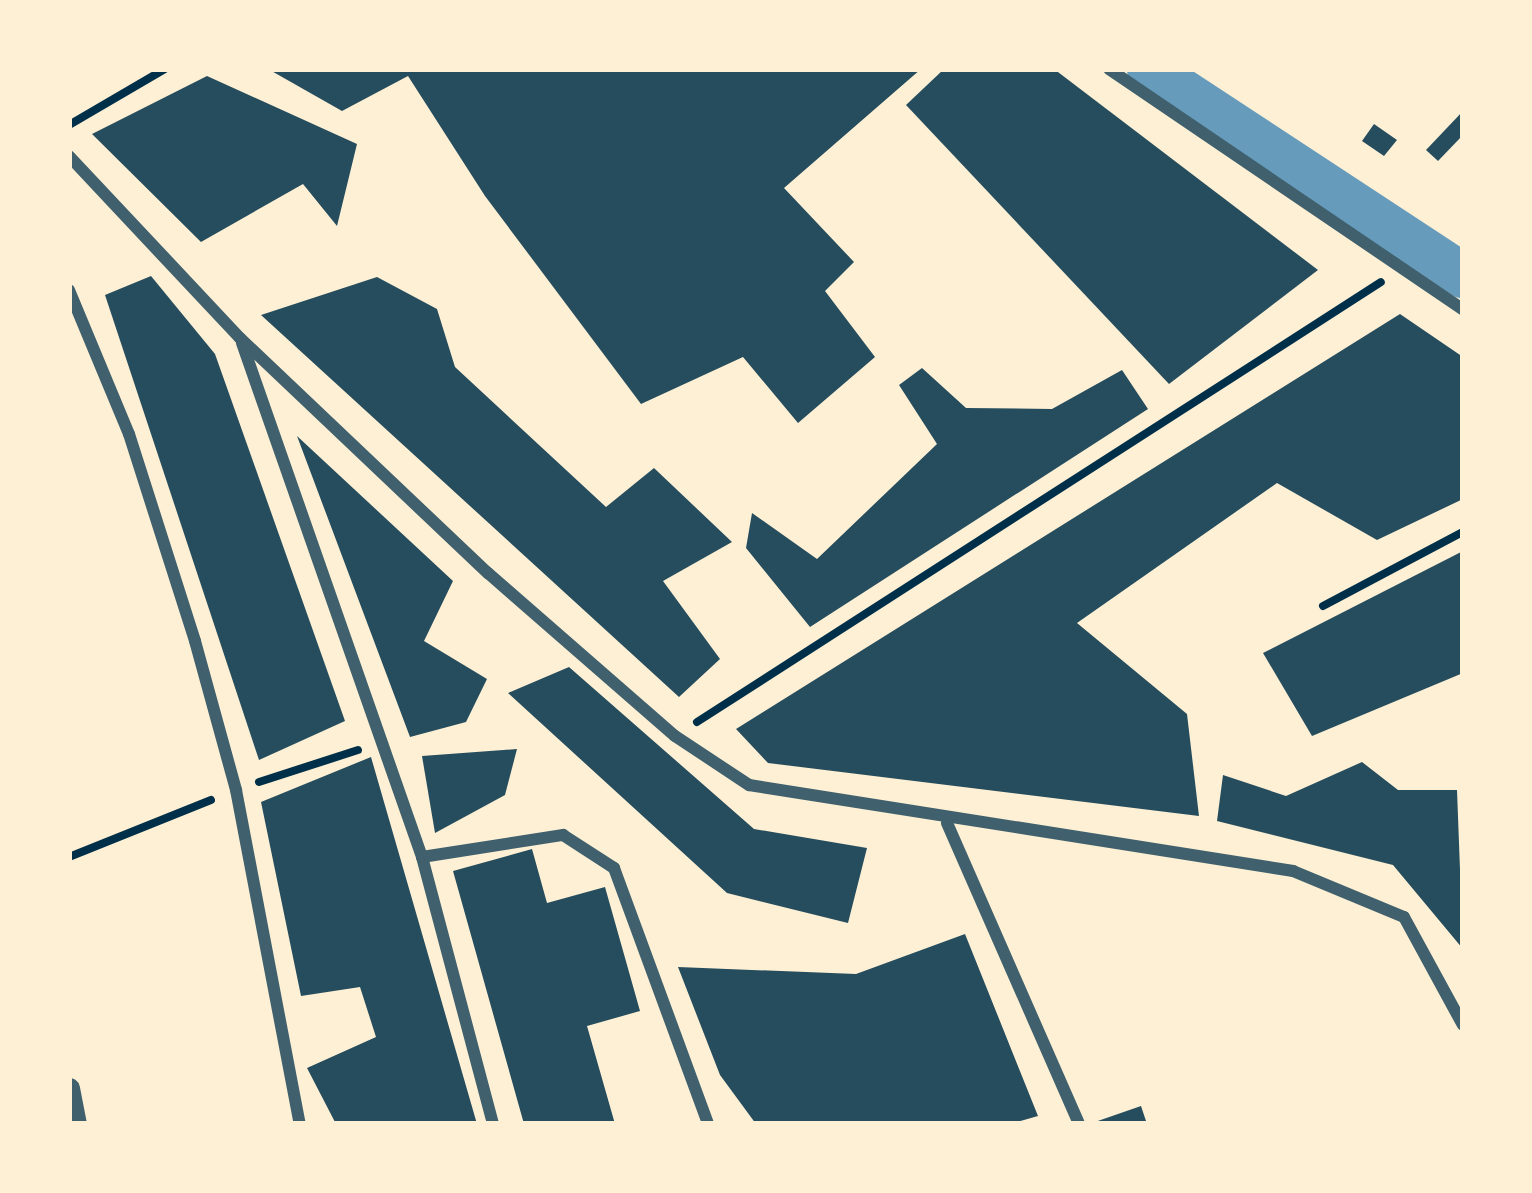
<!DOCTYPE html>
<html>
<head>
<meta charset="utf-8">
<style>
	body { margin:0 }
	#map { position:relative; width:1532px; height:1193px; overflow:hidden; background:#fdf0d5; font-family:"DejaVu Sans",sans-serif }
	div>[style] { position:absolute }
	.canal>* { height:45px; margin:-22.5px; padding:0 22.5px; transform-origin:22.5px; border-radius:22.5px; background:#669bbc }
	.building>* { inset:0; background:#264d5e }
	.path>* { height:8px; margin:-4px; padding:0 4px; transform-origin:4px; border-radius:4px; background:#003049 }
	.minor>* { height:12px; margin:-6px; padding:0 6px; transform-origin:6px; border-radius:6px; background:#3f606c }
	.tertiary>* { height:21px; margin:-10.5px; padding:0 10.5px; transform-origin:10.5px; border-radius:10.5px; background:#3f606c }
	span { translate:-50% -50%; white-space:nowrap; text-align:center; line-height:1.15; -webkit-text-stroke:10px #fdf0d5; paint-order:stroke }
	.frame { position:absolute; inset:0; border:72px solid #fdf0d5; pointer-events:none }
</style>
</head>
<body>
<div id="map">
	<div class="canal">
		<i style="left:1149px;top:69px;width:376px;rotate:33.3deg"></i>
	</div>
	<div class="building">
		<i style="clip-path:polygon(268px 69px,921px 69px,784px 188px,854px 262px,825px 291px,875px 357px,798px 423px,743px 357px,641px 404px,485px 196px,408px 76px,342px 111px)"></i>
		<i style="clip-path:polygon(944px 69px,1054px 69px,1318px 270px,1169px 384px,906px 105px)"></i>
		<i style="clip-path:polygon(207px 76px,357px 144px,337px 226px,303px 184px,201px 242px,92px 134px)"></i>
		<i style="clip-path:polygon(1463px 111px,1463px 135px,1438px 161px,1426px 150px)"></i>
		<i style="clip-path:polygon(1374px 124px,1397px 140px,1384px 156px,1362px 141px)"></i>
		<i style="clip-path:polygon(151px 276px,215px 354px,345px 721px,259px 760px,105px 295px)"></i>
		<i style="clip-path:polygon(377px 277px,437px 309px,455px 367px,606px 507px,654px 468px,732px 542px,663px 581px,720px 659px,679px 697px,261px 315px)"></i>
		<i style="clip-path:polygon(1400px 314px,1463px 357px,1463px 499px,1377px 540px,1277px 483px,1077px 623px,1187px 714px,1199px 816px,768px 763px,736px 729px)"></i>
		<i style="clip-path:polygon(922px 368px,966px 408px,1052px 409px,1122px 370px,1148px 409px,810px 627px,746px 548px,752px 513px,817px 559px,937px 444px,899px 385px)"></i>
		<i style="clip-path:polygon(297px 436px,453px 581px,424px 641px,487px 679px,466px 722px,410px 737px)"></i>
		<i style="clip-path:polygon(1463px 551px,1463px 673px,1312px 736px,1263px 653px)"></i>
		<i style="clip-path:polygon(569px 667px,754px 829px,867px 848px,848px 923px,727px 893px,508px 693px)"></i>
		<i style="clip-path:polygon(517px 749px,505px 795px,435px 833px,422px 756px)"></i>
		<i style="clip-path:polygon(371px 757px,477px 1124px,336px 1124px,307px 1068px,376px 1037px,360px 987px,301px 996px,261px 802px)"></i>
		<i style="clip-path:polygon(1362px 762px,1398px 790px,1457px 790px,1463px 949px,1393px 865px,1217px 821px,1223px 775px,1286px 796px)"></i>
		<i style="clip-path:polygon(532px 849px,547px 903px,605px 887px,640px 1011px,587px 1026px,615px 1124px,524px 1124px,453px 871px)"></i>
		<i style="clip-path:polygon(965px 934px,1038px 1116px,1010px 1124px,756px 1124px,720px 1075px,678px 967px,856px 974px)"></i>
		<i style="clip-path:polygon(1141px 1106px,1147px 1124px,1092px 1124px,1092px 1123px)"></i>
	</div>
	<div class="path">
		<i style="left:69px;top:125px;width:111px;rotate:-30.3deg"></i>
		<i style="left:1323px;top:606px;width:158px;rotate:-27.9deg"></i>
		<i style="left:697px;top:722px;width:813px;rotate:-32.75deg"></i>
		<i style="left:259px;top:782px;width:104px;rotate:-17.9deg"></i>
		<i style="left:69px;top:857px;width:153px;rotate:-21.9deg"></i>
	</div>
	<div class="minor">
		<i style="left:1109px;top:69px;width:428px;rotate:34.2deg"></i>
		<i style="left:69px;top:156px;width:250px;rotate:46.8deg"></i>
		<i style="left:240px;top:338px;width:342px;rotate:43.5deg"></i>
		<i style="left:488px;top:573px;width:248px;rotate:41.1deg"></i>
		<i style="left:675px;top:736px;width:89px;rotate:33.5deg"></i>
		<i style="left:749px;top:785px;width:551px;rotate:8.98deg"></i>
		<i style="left:1293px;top:871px;width:120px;rotate:22.5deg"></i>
		<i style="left:1404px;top:917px;width:123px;rotate:61.4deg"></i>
		<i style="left:69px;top:290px;width:156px;rotate:67.4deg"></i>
		<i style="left:129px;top:434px;width:217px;rotate:72.3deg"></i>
		<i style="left:195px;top:641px;width:155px;rotate:74.6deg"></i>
		<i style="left:236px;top:790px;width:340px;rotate:79.2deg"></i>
		<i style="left:242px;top:343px;width:545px;rotate:70.7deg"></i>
		<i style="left:422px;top:857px;width:276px;rotate:75.1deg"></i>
		<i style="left:947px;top:823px;width:329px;rotate:66.3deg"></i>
		<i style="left:422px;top:857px;width:143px;rotate:-8.9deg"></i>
		<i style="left:563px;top:835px;width:61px;rotate:32.9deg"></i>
		<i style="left:614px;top:868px;width:273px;rotate:69.8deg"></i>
	</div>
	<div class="tertiary">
		<i style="left:69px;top:1088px;width:37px;rotate:79deg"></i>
	</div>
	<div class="frame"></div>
</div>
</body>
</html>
